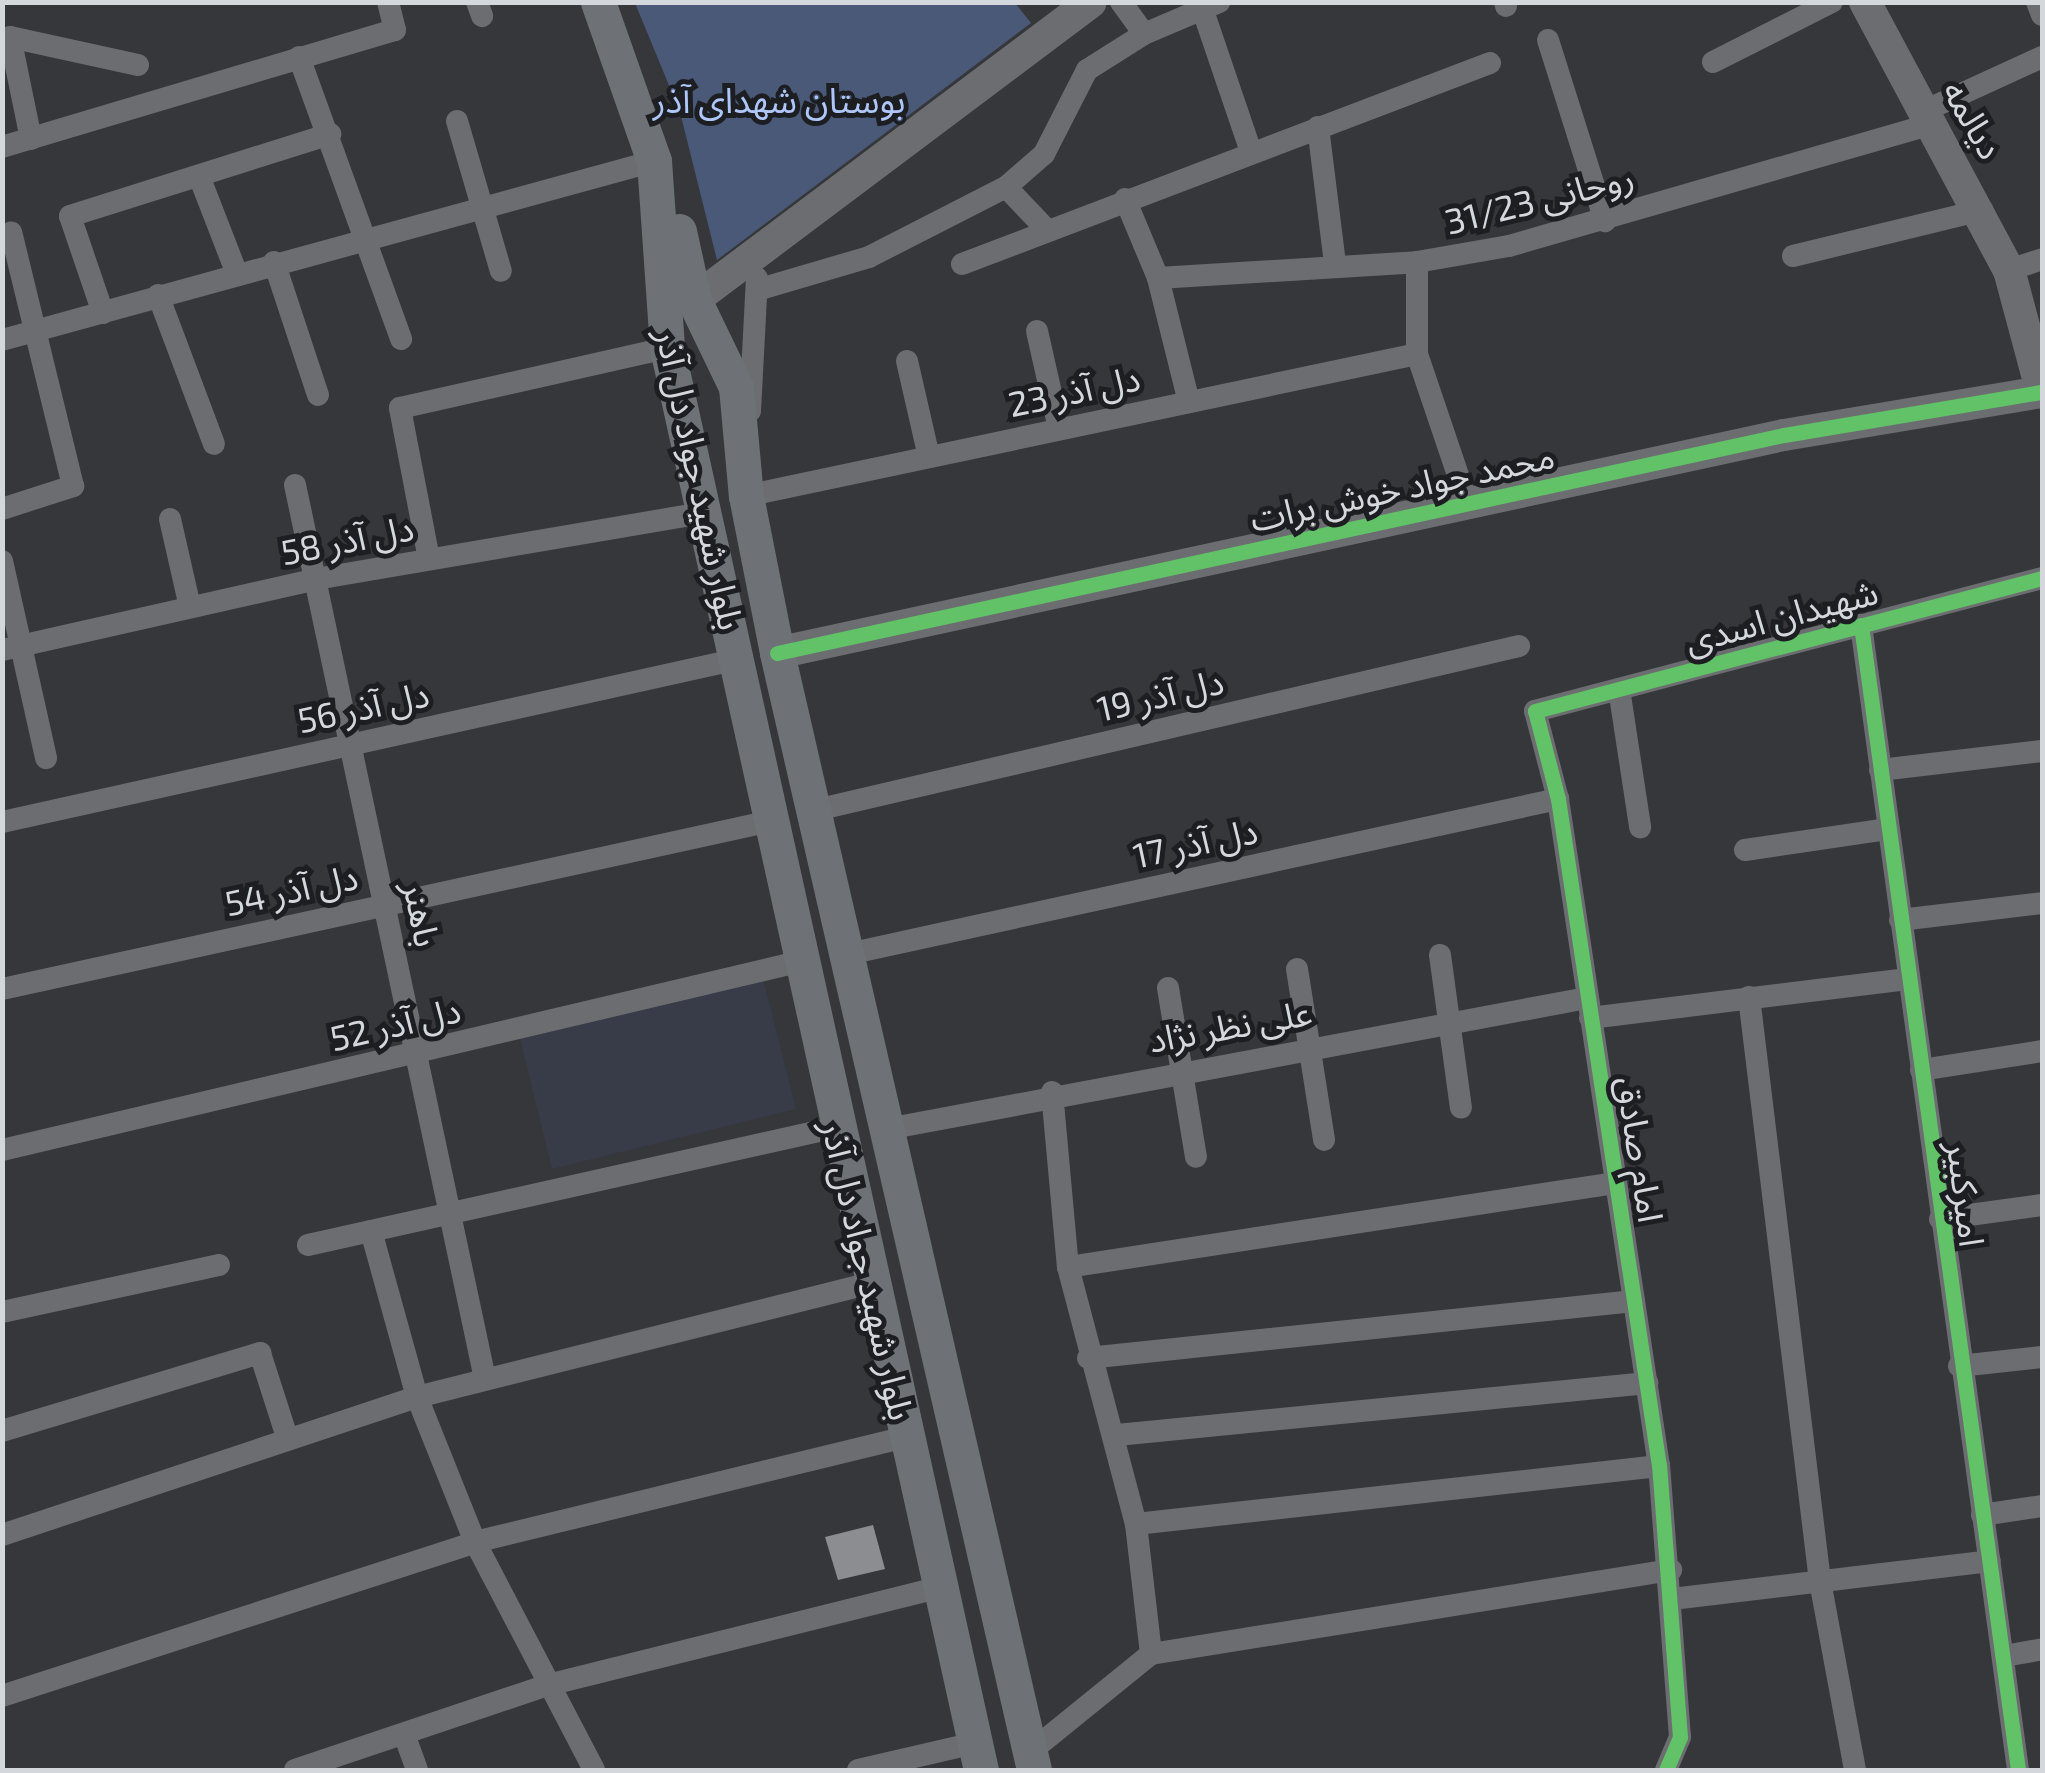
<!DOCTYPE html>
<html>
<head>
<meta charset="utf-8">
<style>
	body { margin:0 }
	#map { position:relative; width:2045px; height:1773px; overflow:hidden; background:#36373b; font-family:"Exo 2","Noto Sans Arabic",sans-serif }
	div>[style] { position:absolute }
	.built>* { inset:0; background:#373c48 }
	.green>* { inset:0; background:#4b5978 }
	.building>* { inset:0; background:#8c8d91 }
	.street>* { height:22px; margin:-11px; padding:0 11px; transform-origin:11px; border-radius:11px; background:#6c6d71 }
	.secondary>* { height:32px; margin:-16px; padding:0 16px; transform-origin:16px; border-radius:16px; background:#6c6d71 }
	.primary>* { height:35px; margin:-17.5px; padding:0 17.5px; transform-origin:17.5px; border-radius:17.5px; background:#6e7277 }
	.cycleway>* { height:15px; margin:-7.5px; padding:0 7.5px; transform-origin:7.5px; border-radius:7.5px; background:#61c268 }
	span { translate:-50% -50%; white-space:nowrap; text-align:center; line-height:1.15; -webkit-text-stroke:10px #1c1e21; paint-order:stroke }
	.park-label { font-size:35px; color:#aec6f9 }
	.street-label { font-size:35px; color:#d4d7dc }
	.frame { position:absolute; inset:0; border:5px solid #d4d7dc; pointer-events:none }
</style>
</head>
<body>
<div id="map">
	<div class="built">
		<i style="clip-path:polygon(763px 978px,796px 1109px,552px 1169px,520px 1038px)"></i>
	</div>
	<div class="green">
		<i style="clip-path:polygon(635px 3px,1015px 3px,1031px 23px,717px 260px,680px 112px)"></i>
	</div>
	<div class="building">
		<i style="clip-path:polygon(873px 1525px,885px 1569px,838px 1580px,825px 1537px)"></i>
	</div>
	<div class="street">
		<i style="left:477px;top:2px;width:15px;rotate:70deg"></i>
		<i style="left:1121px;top:2px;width:39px;rotate:54deg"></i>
		<i style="left:1200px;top:2px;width:158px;rotate:71.2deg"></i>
		<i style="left:1505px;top:2px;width:4px;rotate:76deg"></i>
		<i style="left:2037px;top:2px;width:14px;rotate:69deg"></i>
		<i style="left:1548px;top:40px;width:190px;rotate:72.5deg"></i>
		<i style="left:299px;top:57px;width:300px;rotate:70.1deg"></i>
		<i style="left:1713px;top:62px;width:133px;rotate:-26.8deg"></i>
		<i style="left:1922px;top:112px;width:132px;rotate:-24.6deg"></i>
		<i style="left:457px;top:121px;width:156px;rotate:73.7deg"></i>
		<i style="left:1318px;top:127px;width:137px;rotate:82.9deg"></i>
		<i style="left:31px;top:139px;width:104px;rotate:-101.6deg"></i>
		<i style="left:10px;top:37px;width:131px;rotate:12.3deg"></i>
		<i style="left:2px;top:147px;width:410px;rotate:-16.6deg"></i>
		<i style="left:395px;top:30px;width:29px;rotate:-104deg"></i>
		<i style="left:199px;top:176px;width:105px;rotate:68.8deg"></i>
		<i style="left:1006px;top:187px;width:59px;rotate:46.4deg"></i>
		<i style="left:1125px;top:199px;width:86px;rotate:67.3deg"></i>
		<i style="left:1158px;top:278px;width:128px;rotate:76deg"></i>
		<i style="left:1793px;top:256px;width:195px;rotate:-13.7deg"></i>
		<i style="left:274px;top:262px;width:140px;rotate:71.7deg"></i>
		<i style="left:1417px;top:262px;width:92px;rotate:90deg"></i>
		<i style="left:1417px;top:354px;width:156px;rotate:71.3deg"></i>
		<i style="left:962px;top:264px;width:565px;rotate:-20.84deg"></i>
		<i style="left:2009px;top:270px;width:35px;rotate:-18deg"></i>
		<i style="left:1158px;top:278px;width:259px;rotate:-3.5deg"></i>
		<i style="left:1417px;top:262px;width:93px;rotate:-9.9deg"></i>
		<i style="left:1509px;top:246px;width:435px;rotate:-16.1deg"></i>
		<i style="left:757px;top:290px;width:117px;rotate:-16.4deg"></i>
		<i style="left:869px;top:257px;width:154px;rotate:-27.1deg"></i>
		<i style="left:1006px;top:187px;width:50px;rotate:-41deg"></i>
		<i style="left:1044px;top:154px;width:94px;rotate:-62.9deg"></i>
		<i style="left:1087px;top:70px;width:67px;rotate:-32.3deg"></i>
		<i style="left:1144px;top:34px;width:82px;rotate:-23.1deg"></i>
		<i style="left:158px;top:295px;width:159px;rotate:69.4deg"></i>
		<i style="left:103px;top:313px;width:102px;rotate:-108.8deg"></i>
		<i style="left:70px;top:216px;width:273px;rotate:-17.5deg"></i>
		<i style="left:1037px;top:331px;width:100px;rotate:77.3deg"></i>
		<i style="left:2px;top:340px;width:676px;rotate:-15.35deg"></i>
		<i style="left:907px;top:361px;width:98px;rotate:77.1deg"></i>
		<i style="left:750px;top:411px;width:133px;rotate:-87deg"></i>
		<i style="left:295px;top:485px;width:914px;rotate:78deg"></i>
		<i style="left:746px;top:496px;width:686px;rotate:-11.95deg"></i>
		<i style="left:2px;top:509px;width:75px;rotate:-17.9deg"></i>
		<i style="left:73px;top:486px;width:261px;rotate:-103.7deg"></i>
		<i style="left:170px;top:519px;width:90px;rotate:77.2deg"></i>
		<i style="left:429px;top:559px;width:154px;rotate:-100.9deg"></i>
		<i style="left:400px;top:408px;width:274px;rotate:-12.7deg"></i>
		<i style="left:2px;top:561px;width:202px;rotate:77.4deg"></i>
		<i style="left:1861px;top:625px;width:1156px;rotate:82.19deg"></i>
		<i style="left:2px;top:650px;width:322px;rotate:-12.7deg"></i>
		<i style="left:316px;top:579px;width:397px;rotate:-9.7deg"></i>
		<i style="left:1619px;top:689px;width:140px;rotate:81.3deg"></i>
		<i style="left:1880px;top:770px;width:163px;rotate:-6.7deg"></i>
		<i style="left:816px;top:810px;width:722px;rotate:-13.13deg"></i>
		<i style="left:2px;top:822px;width:754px;rotate:-12.49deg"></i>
		<i style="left:1745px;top:850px;width:145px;rotate:-8.4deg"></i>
		<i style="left:1900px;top:920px;width:143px;rotate:-6.8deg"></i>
		<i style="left:848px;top:954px;width:727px;rotate:-12.32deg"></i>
		<i style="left:1440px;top:955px;width:154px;rotate:82.2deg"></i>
		<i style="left:1297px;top:969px;width:173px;rotate:81deg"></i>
		<i style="left:1168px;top:988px;width:171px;rotate:80.6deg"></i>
		<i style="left:2px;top:989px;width:787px;rotate:-12.32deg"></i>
		<i style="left:1749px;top:997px;width:588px;rotate:83.07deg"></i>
		<i style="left:1820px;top:1581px;width:192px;rotate:79.5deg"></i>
		<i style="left:1590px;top:1018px;width:320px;rotate:-7deg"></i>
		<i style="left:1921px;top:1070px;width:122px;rotate:-8.9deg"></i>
		<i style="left:1052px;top:1092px;width:176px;rotate:84.8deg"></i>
		<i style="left:1068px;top:1267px;width:266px;rotate:75.2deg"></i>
		<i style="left:1136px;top:1524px;width:131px;rotate:83.4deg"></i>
		<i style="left:887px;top:1129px;width:712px;rotate:-10.6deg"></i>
		<i style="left:2px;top:1150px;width:822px;rotate:-13.29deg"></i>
		<i style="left:1940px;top:1219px;width:103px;rotate:-7.8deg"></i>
		<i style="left:371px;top:1231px;width:172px;rotate:74.5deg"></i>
		<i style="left:417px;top:1397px;width:156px;rotate:68.2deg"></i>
		<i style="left:475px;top:1542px;width:257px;rotate:62.4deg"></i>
		<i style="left:308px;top:1245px;width:542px;rotate:-12.57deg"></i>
		<i style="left:1068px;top:1267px;width:553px;rotate:-8.73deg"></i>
		<i style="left:2px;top:1312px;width:222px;rotate:-12.2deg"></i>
		<i style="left:1088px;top:1358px;width:549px;rotate:-5.96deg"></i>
		<i style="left:1959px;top:1366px;width:83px;rotate:-6.2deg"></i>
		<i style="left:2px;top:1431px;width:270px;rotate:-16.8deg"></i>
		<i style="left:260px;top:1353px;width:91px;rotate:72.2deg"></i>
		<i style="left:1117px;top:1435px;width:533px;rotate:-5.6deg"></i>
		<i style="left:1982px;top:1515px;width:61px;rotate:-8.5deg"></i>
		<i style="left:1136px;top:1524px;width:526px;rotate:-6.33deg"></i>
		<i style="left:2px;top:1535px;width:437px;rotate:-18.4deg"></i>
		<i style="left:417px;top:1397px;width:469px;rotate:-14.1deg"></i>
		<i style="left:1672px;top:1599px;width:320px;rotate:-6.8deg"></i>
		<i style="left:2004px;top:1656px;width:39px;rotate:-10deg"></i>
		<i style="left:2px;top:1696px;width:497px;rotate:-18deg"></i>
		<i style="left:475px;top:1542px;width:445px;rotate:-13.7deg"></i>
		<i style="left:404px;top:1734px;width:38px;rotate:70deg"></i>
		<i style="left:1030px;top:1752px;width:156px;rotate:-39deg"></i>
		<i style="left:1151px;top:1654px;width:527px;rotate:-9.18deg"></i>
		<i style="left:295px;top:1770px;width:267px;rotate:-18.6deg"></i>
		<i style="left:548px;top:1685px;width:404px;rotate:-14deg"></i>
		<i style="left:858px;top:1770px;width:120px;rotate:-13deg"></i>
		<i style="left:1666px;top:1770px;width:36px;rotate:-67deg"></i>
		<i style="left:1680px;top:1737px;width:272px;rotate:-94.4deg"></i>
		<i style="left:1659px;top:1466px;width:675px;rotate:-98.61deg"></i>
		<i style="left:1558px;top:799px;width:91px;rotate:-104.6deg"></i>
		<i style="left:1535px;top:711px;width:524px;rotate:-14.7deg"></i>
	</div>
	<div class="secondary">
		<i style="left:1865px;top:2px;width:304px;rotate:61.8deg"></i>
		<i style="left:2009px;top:270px;width:127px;rotate:75deg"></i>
		<i style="left:694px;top:300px;width:496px;rotate:-36.9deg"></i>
		<i style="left:777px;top:653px;width:1030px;rotate:-12.22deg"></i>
		<i style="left:1784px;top:435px;width:262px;rotate:-9.5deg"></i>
	</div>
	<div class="primary">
		<i style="left:598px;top:2px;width:169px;rotate:70.6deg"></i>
		<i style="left:654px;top:161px;width:187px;rotate:86deg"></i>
		<i style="left:667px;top:348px;width:1456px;rotate:77.55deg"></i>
		<i style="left:679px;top:231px;width:71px;rotate:77.7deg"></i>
		<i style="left:694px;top:300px;width:97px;rotate:64.2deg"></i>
		<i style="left:736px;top:387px;width:109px;rotate:84.8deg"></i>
		<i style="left:746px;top:496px;width:160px;rotate:78.8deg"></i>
		<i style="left:777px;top:653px;width:1146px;rotate:77.04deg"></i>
	</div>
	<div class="cycleway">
		<i style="left:1861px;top:625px;width:1156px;rotate:82.19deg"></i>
		<i style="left:777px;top:653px;width:1030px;rotate:-12.22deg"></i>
		<i style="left:1784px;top:435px;width:262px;rotate:-9.5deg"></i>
		<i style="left:1666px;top:1770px;width:36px;rotate:-67deg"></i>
		<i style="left:1680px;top:1737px;width:272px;rotate:-94.4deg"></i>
		<i style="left:1659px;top:1466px;width:675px;rotate:-98.61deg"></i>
		<i style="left:1558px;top:799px;width:91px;rotate:-104.6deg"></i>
		<i style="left:1535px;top:711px;width:524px;rotate:-14.7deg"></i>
	</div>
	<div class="park-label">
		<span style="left:779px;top:99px">بوستان شهدای آذر</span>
	</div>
	<div class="street-label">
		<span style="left:1974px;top:119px;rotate:60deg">دیالمه</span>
		<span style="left:1539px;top:198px;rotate:-14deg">روحانی 31/23</span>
		<span style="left:1074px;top:390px;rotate:-12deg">دل آذر 23</span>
		<span style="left:701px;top:479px;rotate:78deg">بلوار شهید جواد دل آذر</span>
		<span style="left:1402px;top:486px;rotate:-12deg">محمد جواد خوش برات</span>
		<span style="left:347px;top:539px;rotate:-11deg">دل آذر 58</span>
		<span style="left:1781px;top:615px;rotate:-15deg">شهیدان اسدی</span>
		<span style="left:1160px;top:694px;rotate:-13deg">دل آذر 19</span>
		<span style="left:363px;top:706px;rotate:-12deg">دل آذر 56</span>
		<span style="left:1195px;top:842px;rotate:-12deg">دل آذر 17</span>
		<span style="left:291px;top:889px;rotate:-12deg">دل آذر 54</span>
		<span style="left:423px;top:914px;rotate:79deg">باهنر</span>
		<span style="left:395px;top:1023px;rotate:-13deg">دل آذر 52</span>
		<span style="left:1230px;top:1025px;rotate:-10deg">علی نظر نژاد</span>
		<span style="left:1641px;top:1149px;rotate:81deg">امام صادق</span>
		<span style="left:1967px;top:1194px;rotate:83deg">امیرکبیر</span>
		<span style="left:869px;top:1270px;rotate:77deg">بلوار شهید جواد دل آذر</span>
	</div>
	<div class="frame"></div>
</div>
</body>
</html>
